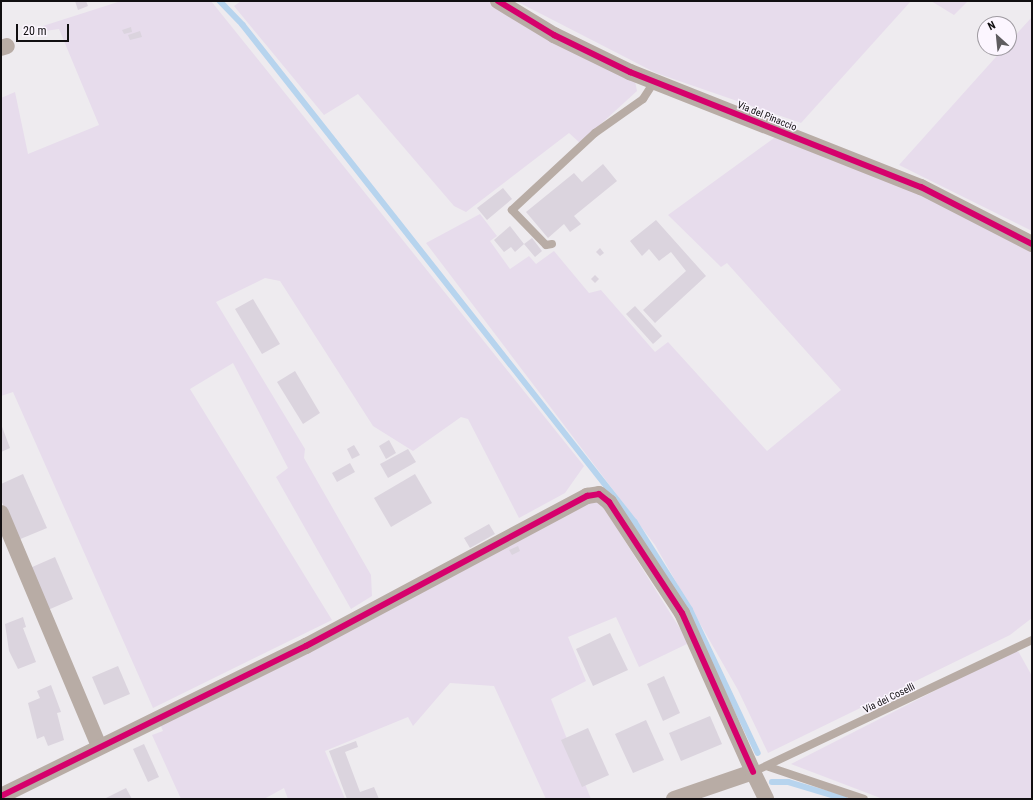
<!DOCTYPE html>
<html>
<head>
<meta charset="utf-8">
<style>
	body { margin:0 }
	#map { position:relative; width:1033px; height:800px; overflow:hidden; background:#eeebef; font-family:"Roboto Condensed",sans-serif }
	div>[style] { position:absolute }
	.green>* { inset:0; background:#e7dcec }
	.stream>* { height:5.5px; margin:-2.75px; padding:0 2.75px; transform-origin:2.75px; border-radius:2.75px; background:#b7d4ee }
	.building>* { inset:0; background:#dbd4de }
	.lane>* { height:8px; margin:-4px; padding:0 4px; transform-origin:4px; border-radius:4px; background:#b8aca5 }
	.street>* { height:16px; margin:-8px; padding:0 8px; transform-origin:8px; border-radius:8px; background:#b8aca5 }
	.cycleway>* { height:6px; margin:-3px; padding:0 3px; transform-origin:3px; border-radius:3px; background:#d6006c }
	span { translate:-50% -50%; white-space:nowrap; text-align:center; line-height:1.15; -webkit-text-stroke:3px #fcf6ff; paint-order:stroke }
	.street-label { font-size:10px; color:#110f11 }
	.frame { position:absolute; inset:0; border:2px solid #110f11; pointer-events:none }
	.north { position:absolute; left:977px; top:16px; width:40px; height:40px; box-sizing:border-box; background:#fcf6ff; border:1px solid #9e9aa0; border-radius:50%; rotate:333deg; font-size:11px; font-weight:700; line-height:16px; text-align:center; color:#110f11 }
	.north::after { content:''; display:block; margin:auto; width:14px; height:18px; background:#5e5c5f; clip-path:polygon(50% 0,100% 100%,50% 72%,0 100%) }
	.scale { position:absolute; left:16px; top:24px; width:53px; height:18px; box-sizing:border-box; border:2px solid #110f11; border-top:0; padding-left:5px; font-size:12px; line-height:14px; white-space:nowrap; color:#110f11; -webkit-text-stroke:3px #fcf6ff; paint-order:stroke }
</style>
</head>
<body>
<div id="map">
	<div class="green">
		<i style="clip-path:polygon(121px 1px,211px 1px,584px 466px,565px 493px,519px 518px,468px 419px,461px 417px,413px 451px,373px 426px,280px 281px,265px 278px,216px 302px,305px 449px,304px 458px,371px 575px,372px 596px,351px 609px,276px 477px,288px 468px,233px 363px,190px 389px,332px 620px,153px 708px,13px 392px,1px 396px,1px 98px,15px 92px,28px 154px,99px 125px,59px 29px,45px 31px,43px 26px)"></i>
		<i style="clip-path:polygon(241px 1px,488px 1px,635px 81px,637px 91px,580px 143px,569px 133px,466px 212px,454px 206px,358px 94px,324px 115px,234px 6px)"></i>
		<i style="clip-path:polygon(516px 1px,911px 1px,801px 123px,656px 73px)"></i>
		<i style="clip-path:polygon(931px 1px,968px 1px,954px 15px)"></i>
		<i style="clip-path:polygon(1032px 17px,1032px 231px,899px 165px,1004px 48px,1009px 48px,1009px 42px)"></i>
		<i style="clip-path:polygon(781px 133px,949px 208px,1032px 252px,1032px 618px,1010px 635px,768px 753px,738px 690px,655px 545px,426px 243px,480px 214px,497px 236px,490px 241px,510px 269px,529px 256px,536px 264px,554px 251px,589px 293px,601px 290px,655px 352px,668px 342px,767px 451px,841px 390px,727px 263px,721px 267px,668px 215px)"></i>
		<i style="clip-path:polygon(590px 501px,601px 503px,689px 643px,639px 667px,616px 617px,568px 637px,586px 681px,551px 699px,591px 799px,546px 799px,494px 686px,450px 683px,413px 726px,408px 717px,325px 751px,345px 799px,288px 799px,284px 788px,264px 799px,181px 799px,152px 735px,163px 731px,159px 722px)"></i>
		<i style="clip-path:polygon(1017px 649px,1032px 676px,1032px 799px,883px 799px,791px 764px)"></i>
	</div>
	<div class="stream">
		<i style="left:220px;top:1px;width:33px;rotate:46deg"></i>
		<i style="left:243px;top:25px;width:633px;rotate:51.74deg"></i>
		<i style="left:635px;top:522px;width:103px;rotate:57.7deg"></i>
		<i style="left:690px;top:609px;width:159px;rotate:64.7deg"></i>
		<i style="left:772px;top:782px;width:16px"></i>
		<i style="left:788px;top:782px;width:59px;rotate:16.6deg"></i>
	</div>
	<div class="building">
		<i style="clip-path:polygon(75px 1px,86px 1px,88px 6px,78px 10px)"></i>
		<i style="clip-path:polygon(131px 27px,132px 32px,124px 34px,122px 30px)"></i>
		<i style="clip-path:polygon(140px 31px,142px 37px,130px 40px,128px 35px)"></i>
		<i style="clip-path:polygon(603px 164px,617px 181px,574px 216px,581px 224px,570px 232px,564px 224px,548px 238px,526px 212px,574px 173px,582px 182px)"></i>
		<i style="clip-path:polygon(503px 188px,512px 199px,487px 220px,477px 208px)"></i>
		<i style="clip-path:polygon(656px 220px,706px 276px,655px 323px,643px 310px,686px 271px,671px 252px,659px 261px,649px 249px,642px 256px,630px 241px)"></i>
		<i style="clip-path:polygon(510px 226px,524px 244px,532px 238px,542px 251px,535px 257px,524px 244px,515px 252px,511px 247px,504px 252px,494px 240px)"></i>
		<i style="clip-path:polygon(600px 248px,604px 253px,600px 256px,596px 252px)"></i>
		<i style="clip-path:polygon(595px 275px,599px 279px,595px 283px,591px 279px)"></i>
		<i style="clip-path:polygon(253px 299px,280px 344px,262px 354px,235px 309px)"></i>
		<i style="clip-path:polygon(635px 306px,662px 336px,653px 344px,626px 314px)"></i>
		<i style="clip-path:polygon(295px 371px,320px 413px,303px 424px,277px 382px)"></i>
		<i style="clip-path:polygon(1px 424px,10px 448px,1px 452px)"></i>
		<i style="clip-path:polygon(389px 440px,396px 453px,386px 459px,379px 446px)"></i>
		<i style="clip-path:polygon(354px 445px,360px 455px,352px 459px,347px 449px)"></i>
		<i style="clip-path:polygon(408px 449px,416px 462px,388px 478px,380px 464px)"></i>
		<i style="clip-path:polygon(350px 463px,355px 472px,337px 482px,332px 473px)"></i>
		<i style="clip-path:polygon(23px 474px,47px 528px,18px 540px,1px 500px,1px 484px)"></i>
		<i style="clip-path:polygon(415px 474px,432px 503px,391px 527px,374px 498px)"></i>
		<i style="clip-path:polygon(489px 524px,495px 534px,470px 548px,464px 538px)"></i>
		<i style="clip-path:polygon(518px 546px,520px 551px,512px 555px,509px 550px)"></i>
		<i style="clip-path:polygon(55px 557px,73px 599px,48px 610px,30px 568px)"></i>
		<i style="clip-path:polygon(23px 617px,26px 627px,23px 628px,36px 662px,18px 669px,9px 651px,5px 624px)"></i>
		<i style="clip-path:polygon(610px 633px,628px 670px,593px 686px,576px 649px)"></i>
		<i style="clip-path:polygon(118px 666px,130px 694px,104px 705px,92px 677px)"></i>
		<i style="clip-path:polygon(664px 676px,680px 713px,663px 721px,647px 684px)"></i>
		<i style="clip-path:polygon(51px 685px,61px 712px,57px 713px,64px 740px,48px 746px,44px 736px,37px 739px,28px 703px,40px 698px,37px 691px)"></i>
		<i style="clip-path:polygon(710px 716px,722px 744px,681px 761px,669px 733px)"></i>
		<i style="clip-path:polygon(646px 720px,664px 760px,633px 773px,615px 734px)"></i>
		<i style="clip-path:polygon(588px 728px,609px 775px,582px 787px,561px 740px)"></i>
		<i style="clip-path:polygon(356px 741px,358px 747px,345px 752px,360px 792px,374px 787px,379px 799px,347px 799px,329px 751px)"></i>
		<i style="clip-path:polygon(144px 744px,159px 777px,148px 782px,133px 749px)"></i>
		<i style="clip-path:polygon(126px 788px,132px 799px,104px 799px)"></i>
	</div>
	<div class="lane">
		<i style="left:552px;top:244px;width:6px;rotate:171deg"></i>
		<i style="left:546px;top:245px;width:49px;rotate:-134.2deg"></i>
		<i style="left:512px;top:210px;width:113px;rotate:-42.9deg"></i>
		<i style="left:595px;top:133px;width:59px;rotate:-35.3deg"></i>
		<i style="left:643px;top:99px;width:20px;rotate:-57deg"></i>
		<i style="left:769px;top:767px;width:100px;rotate:18.6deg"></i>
		<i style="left:753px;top:772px;width:309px;rotate:-25.3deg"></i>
	</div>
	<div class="street">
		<i style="left:498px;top:1px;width:66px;rotate:31.3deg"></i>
		<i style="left:554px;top:35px;width:85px;rotate:26deg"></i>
		<i style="left:630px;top:72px;width:313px;rotate:21.6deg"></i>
		<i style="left:921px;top:187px;width:125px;rotate:27.2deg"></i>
		<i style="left:1px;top:48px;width:6px;rotate:-18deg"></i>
		<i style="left:1px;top:513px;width:253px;rotate:67.2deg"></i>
		<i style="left:1px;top:796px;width:340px;rotate:-26.2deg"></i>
		<i style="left:306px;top:646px;width:319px;rotate:-28.1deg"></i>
		<i style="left:587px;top:496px;width:12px;rotate:-9deg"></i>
		<i style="left:599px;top:494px;width:13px;rotate:39deg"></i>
		<i style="left:609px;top:502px;width:133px;rotate:56.7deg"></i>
		<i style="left:682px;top:613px;width:174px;rotate:65.9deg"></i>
		<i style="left:674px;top:799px;width:83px;rotate:-18.9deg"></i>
		<i style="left:753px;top:772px;width:30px;rotate:64deg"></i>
	</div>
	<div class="cycleway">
		<i style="left:498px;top:1px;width:66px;rotate:31.3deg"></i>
		<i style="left:554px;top:35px;width:85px;rotate:26deg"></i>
		<i style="left:630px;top:72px;width:313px;rotate:21.6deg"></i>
		<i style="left:921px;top:187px;width:125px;rotate:27.2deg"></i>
		<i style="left:1px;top:796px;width:340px;rotate:-26.2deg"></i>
		<i style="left:306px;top:646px;width:319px;rotate:-28.1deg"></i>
		<i style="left:587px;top:496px;width:12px;rotate:-9deg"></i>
		<i style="left:599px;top:494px;width:13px;rotate:39deg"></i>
		<i style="left:609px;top:502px;width:133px;rotate:56.7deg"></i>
		<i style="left:682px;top:613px;width:174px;rotate:65.9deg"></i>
	</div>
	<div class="street-label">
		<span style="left:767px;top:116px;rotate:22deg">Via del Pinaccio</span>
		<span style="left:889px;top:698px;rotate:-26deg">Via dei Coselli</span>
	</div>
	<div class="frame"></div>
	<div class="north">N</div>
	<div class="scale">20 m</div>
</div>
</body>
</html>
